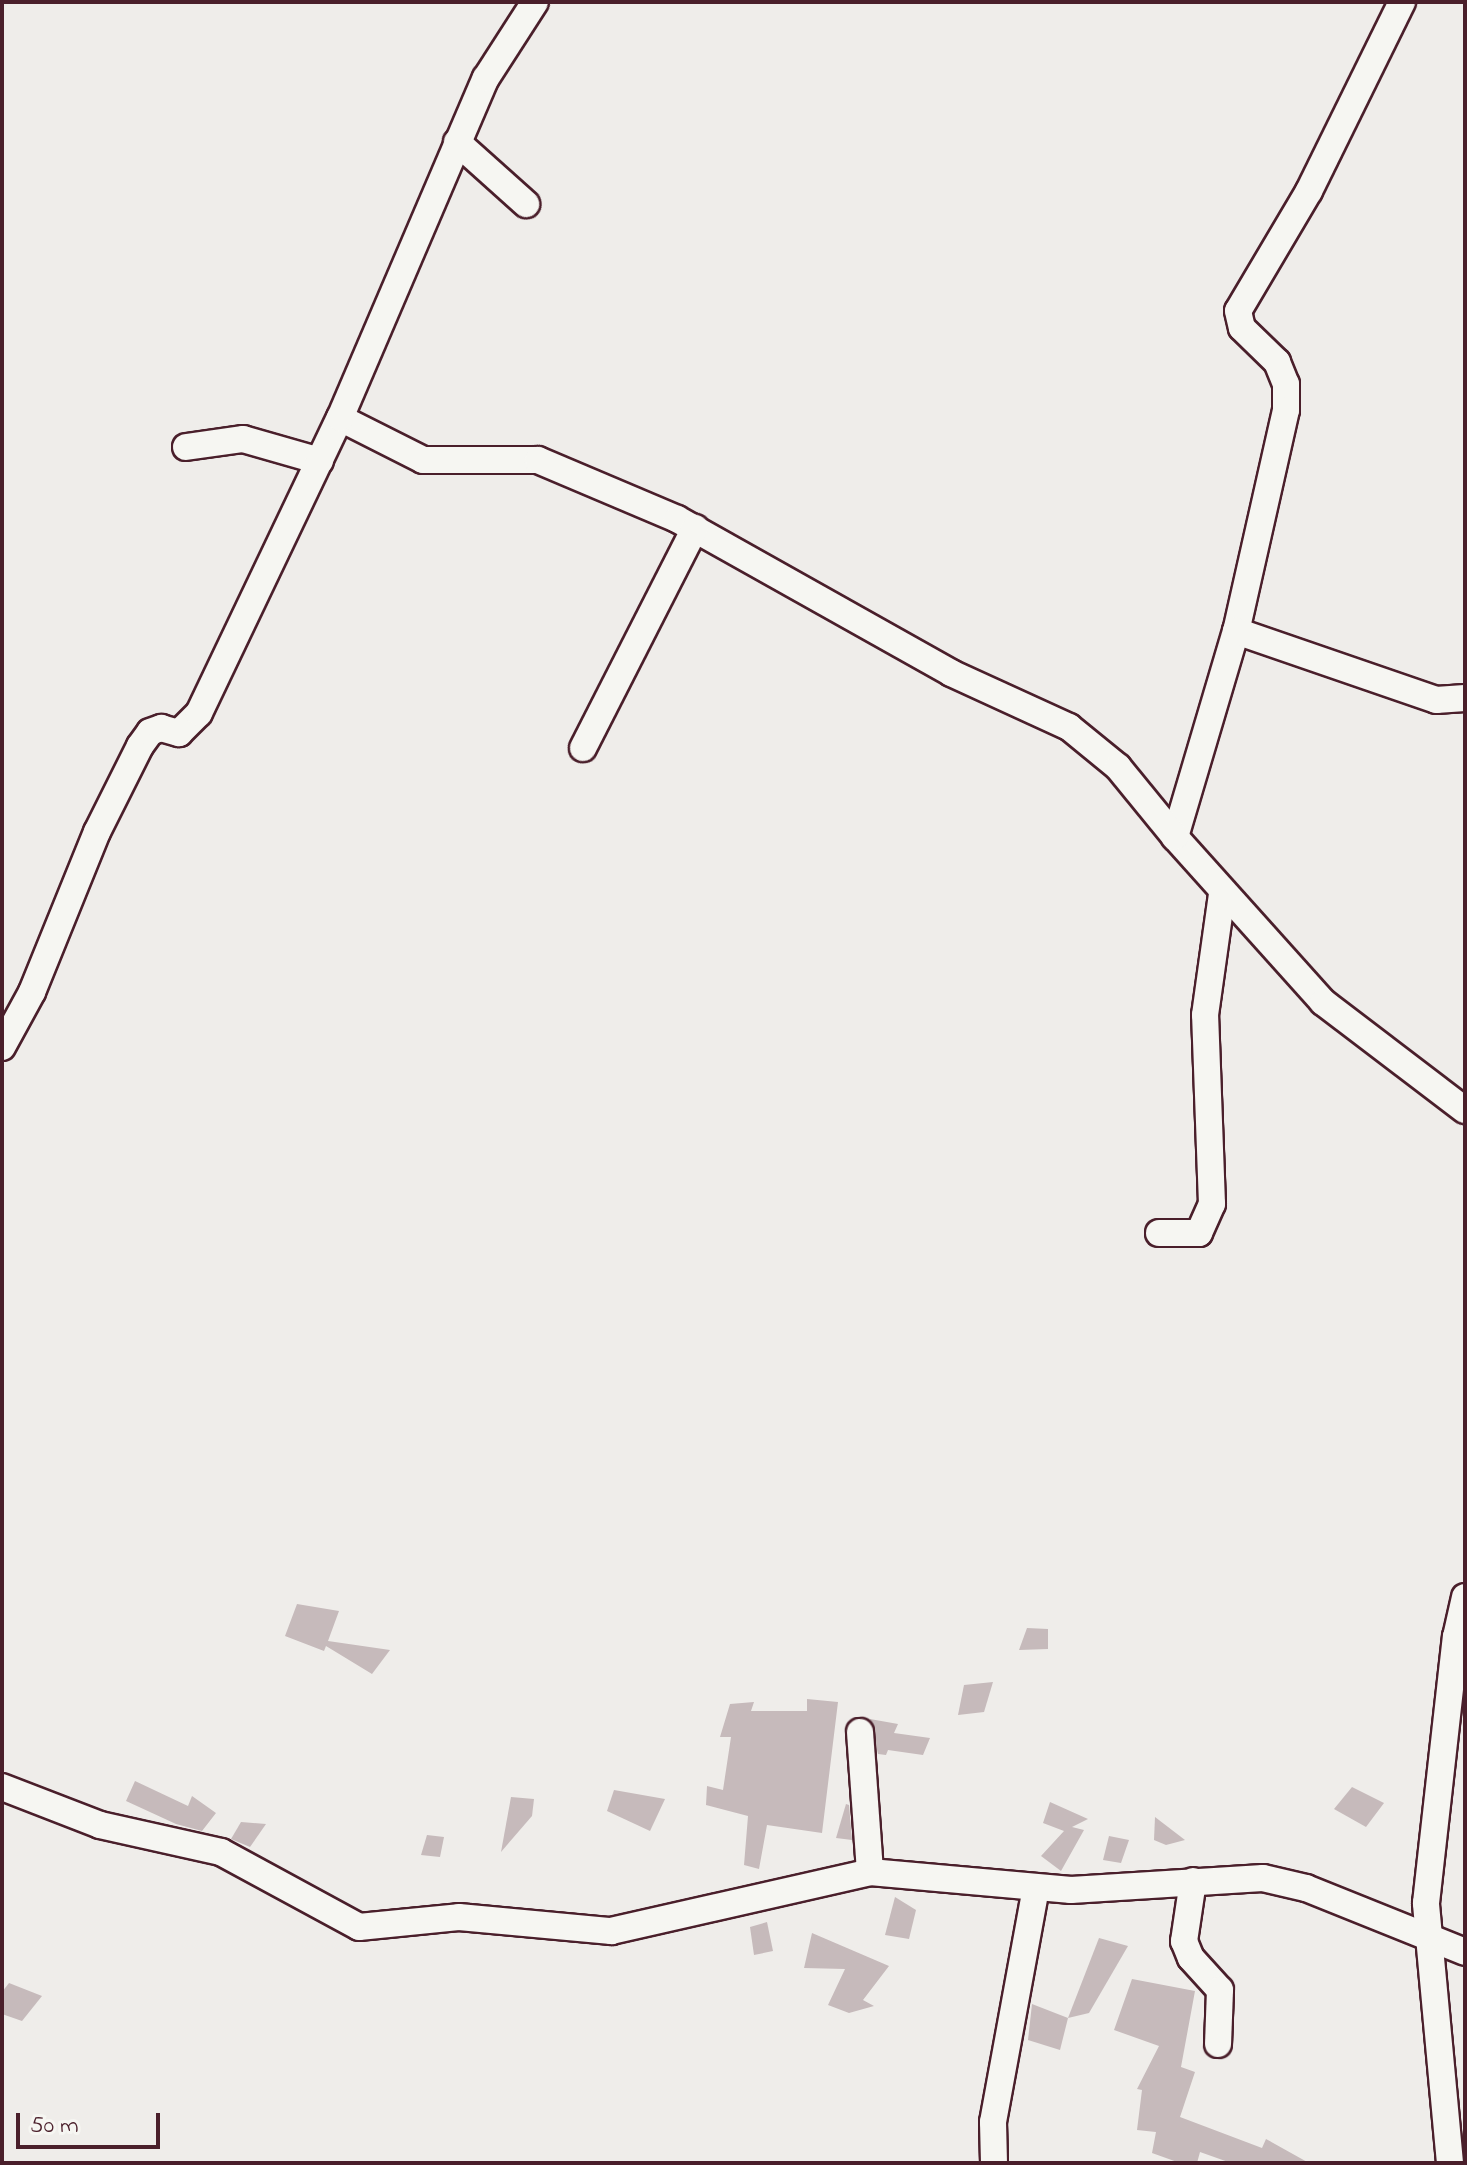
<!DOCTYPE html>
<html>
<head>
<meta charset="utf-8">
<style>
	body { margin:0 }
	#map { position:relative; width:1467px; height:2165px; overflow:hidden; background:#efedea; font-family:"Indie Flower",sans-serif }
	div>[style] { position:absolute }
	.building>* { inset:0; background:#c6babb }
	.roads { filter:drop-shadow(2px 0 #4a1f2b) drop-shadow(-2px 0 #4a1f2b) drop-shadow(0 2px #4a1f2b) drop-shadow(0 -2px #4a1f2b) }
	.minor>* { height:26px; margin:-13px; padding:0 13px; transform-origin:13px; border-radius:13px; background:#f6f6f2 }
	span { translate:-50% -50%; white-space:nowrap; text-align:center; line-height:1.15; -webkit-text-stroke:6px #f6f6f2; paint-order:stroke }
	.frame { position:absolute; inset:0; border:4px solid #4a1f2b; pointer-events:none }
	.scale { position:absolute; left:16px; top:2113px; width:144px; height:36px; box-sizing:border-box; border:4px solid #4a1f2b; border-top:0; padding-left:10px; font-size:24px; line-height:28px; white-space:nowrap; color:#4a1f2b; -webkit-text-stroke:6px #f6f6f2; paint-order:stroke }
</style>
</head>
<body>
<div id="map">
	<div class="building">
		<i style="clip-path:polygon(297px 1604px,339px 1611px,328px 1641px,390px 1650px,372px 1674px,326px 1646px,324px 1651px,285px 1636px)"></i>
		<i style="clip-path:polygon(1027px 1628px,1048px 1629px,1048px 1649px,1019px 1650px)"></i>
		<i style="clip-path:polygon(993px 1682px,984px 1712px,958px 1715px,964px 1685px)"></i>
		<i style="clip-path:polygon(807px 1699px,838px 1702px,822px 1833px,767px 1825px,759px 1869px,744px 1865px,748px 1816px,706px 1805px,707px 1786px,723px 1790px,731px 1737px,720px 1737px,730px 1704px,754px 1702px,751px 1711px,807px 1711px)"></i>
		<i style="clip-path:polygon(870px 1719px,898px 1724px,894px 1733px,930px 1738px,923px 1755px,888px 1750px,886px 1755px,878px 1754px)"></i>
		<i style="clip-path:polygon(135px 1781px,188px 1806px,192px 1796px,216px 1813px,202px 1831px,176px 1824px,126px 1801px)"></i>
		<i style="clip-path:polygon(1352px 1787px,1384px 1803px,1366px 1827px,1334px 1809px)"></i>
		<i style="clip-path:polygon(614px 1790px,665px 1799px,650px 1831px,607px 1811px)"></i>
		<i style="clip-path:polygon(511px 1797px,534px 1799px,532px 1816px,501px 1852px)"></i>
		<i style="clip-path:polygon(1050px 1802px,1088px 1819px,1072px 1827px,1084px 1830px,1061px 1871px,1041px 1856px,1064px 1831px,1043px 1823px)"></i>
		<i style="clip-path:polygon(846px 1804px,849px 1805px,852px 1840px,836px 1838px)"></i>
		<i style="clip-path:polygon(1155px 1817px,1185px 1840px,1166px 1845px,1154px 1840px)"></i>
		<i style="clip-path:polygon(241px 1822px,266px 1824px,250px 1847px,231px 1839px)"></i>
		<i style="clip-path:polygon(427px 1835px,444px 1837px,440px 1857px,421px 1855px)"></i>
		<i style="clip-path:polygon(1109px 1836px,1129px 1840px,1121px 1863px,1103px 1860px)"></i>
		<i style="clip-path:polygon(895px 1897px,916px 1910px,909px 1939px,885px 1935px)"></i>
		<i style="clip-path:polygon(767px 1922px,773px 1951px,754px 1955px,750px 1927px)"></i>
		<i style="clip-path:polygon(812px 1933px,889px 1966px,863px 2000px,874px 2006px,849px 2013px,828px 2005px,845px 1969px,804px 1968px)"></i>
		<i style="clip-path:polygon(1099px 1938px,1128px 1946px,1089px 2013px,1068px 2018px)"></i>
		<i style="clip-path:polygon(1132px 1979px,1195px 1991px,1181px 2067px,1195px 2072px,1180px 2117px,1262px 2148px,1266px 2139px,1309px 2163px,1231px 2163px,1200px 2152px,1197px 2163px,1180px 2163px,1152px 2153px,1156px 2132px,1137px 2130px,1142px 2090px,1137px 2089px,1159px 2046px,1114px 2030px)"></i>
		<i style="clip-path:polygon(9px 1983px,42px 1996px,22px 2021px,2px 2014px,2px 1992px)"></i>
		<i style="clip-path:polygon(1032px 2004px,1068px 2018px,1060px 2050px,1028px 2040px)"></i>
	</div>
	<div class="roads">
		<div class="minor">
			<i style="left:1402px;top:2px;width:211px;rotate:116.2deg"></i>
			<i style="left:1309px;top:191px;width:139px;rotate:120.6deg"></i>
			<i style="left:1238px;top:311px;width:17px;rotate:77deg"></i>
			<i style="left:1242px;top:328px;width:49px;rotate:44.2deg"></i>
			<i style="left:1277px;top:362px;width:24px;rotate:68deg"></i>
			<i style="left:1286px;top:384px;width:26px;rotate:90deg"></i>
			<i style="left:1286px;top:410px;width:227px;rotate:102.7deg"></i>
			<i style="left:1236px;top:631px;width:215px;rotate:106.5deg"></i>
			<i style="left:1175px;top:837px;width:222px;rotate:48.1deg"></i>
			<i style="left:1323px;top:1002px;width:178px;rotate:37.3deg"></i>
			<i style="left:457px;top:142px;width:93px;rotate:41.9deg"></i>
			<i style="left:340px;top:418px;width:93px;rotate:26.8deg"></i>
			<i style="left:423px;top:460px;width:115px"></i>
			<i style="left:538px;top:460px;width:151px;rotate:23deg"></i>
			<i style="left:677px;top:519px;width:314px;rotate:29.3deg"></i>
			<i style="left:951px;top:673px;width:130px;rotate:24.6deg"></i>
			<i style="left:1069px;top:727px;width:63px;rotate:39.2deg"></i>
			<i style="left:1118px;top:767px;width:90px;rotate:50.8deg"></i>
			<i style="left:186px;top:447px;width:58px;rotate:-8deg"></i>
			<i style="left:243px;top:439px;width:80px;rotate:15.9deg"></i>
			<i style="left:1236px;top:631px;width:212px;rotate:19deg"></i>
			<i style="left:1436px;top:700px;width:29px;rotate:-4deg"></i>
			<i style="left:583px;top:748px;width:247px;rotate:-63deg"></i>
			<i style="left:2px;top:1047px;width:63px;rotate:-61.4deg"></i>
			<i style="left:32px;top:992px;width:173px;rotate:-67.9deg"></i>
			<i style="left:97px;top:832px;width:96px;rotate:-63.4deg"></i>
			<i style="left:140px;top:746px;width:17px;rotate:-54deg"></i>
			<i style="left:150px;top:732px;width:12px;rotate:-20deg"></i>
			<i style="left:161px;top:728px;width:19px;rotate:16deg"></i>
			<i style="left:179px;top:733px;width:28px;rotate:-45deg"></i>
			<i style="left:199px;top:713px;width:327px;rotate:-64.5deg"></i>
			<i style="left:340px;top:418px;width:370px;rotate:-66.8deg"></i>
			<i style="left:486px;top:78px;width:90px;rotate:-57.2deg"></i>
			<i style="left:1159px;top:1233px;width:40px"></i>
			<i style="left:1199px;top:1233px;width:32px;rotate:-66deg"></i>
			<i style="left:1212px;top:1204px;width:189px;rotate:-92.1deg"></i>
			<i style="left:1205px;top:1015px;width:122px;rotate:-82deg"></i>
			<i style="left:860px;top:1732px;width:140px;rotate:85.9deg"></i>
			<i style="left:2px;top:1787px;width:105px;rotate:21.2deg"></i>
			<i style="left:100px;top:1825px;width:124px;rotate:12.6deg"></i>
			<i style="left:221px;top:1852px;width:157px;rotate:28.5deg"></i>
			<i style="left:359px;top:1927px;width:100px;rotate:-5.7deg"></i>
			<i style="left:459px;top:1917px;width:153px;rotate:5.3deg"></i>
			<i style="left:611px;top:1931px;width:266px;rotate:-12.8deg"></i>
			<i style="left:870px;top:1872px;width:202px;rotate:5.1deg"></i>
			<i style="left:1071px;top:1890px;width:192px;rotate:-3.6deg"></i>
			<i style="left:1263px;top:1878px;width:44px;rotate:13.1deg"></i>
			<i style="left:1306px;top:1888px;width:171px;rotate:21.9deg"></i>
			<i style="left:1193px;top:1881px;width:61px;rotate:98.5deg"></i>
			<i style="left:1184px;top:1941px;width:18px;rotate:68deg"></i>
			<i style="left:1191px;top:1958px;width:43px;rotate:47.8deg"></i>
			<i style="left:1220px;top:1990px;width:54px;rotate:92.1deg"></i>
			<i style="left:994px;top:2163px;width:41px;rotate:-91.4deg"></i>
			<i style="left:993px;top:2122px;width:238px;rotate:-79.6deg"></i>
			<i style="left:1450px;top:2163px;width:261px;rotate:-95.3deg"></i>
			<i style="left:1426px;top:1903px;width:268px;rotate:-83.6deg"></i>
			<i style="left:1456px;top:1637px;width:41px;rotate:-77.3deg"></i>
		</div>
	</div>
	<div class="frame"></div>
	<div class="scale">50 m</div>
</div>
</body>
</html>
